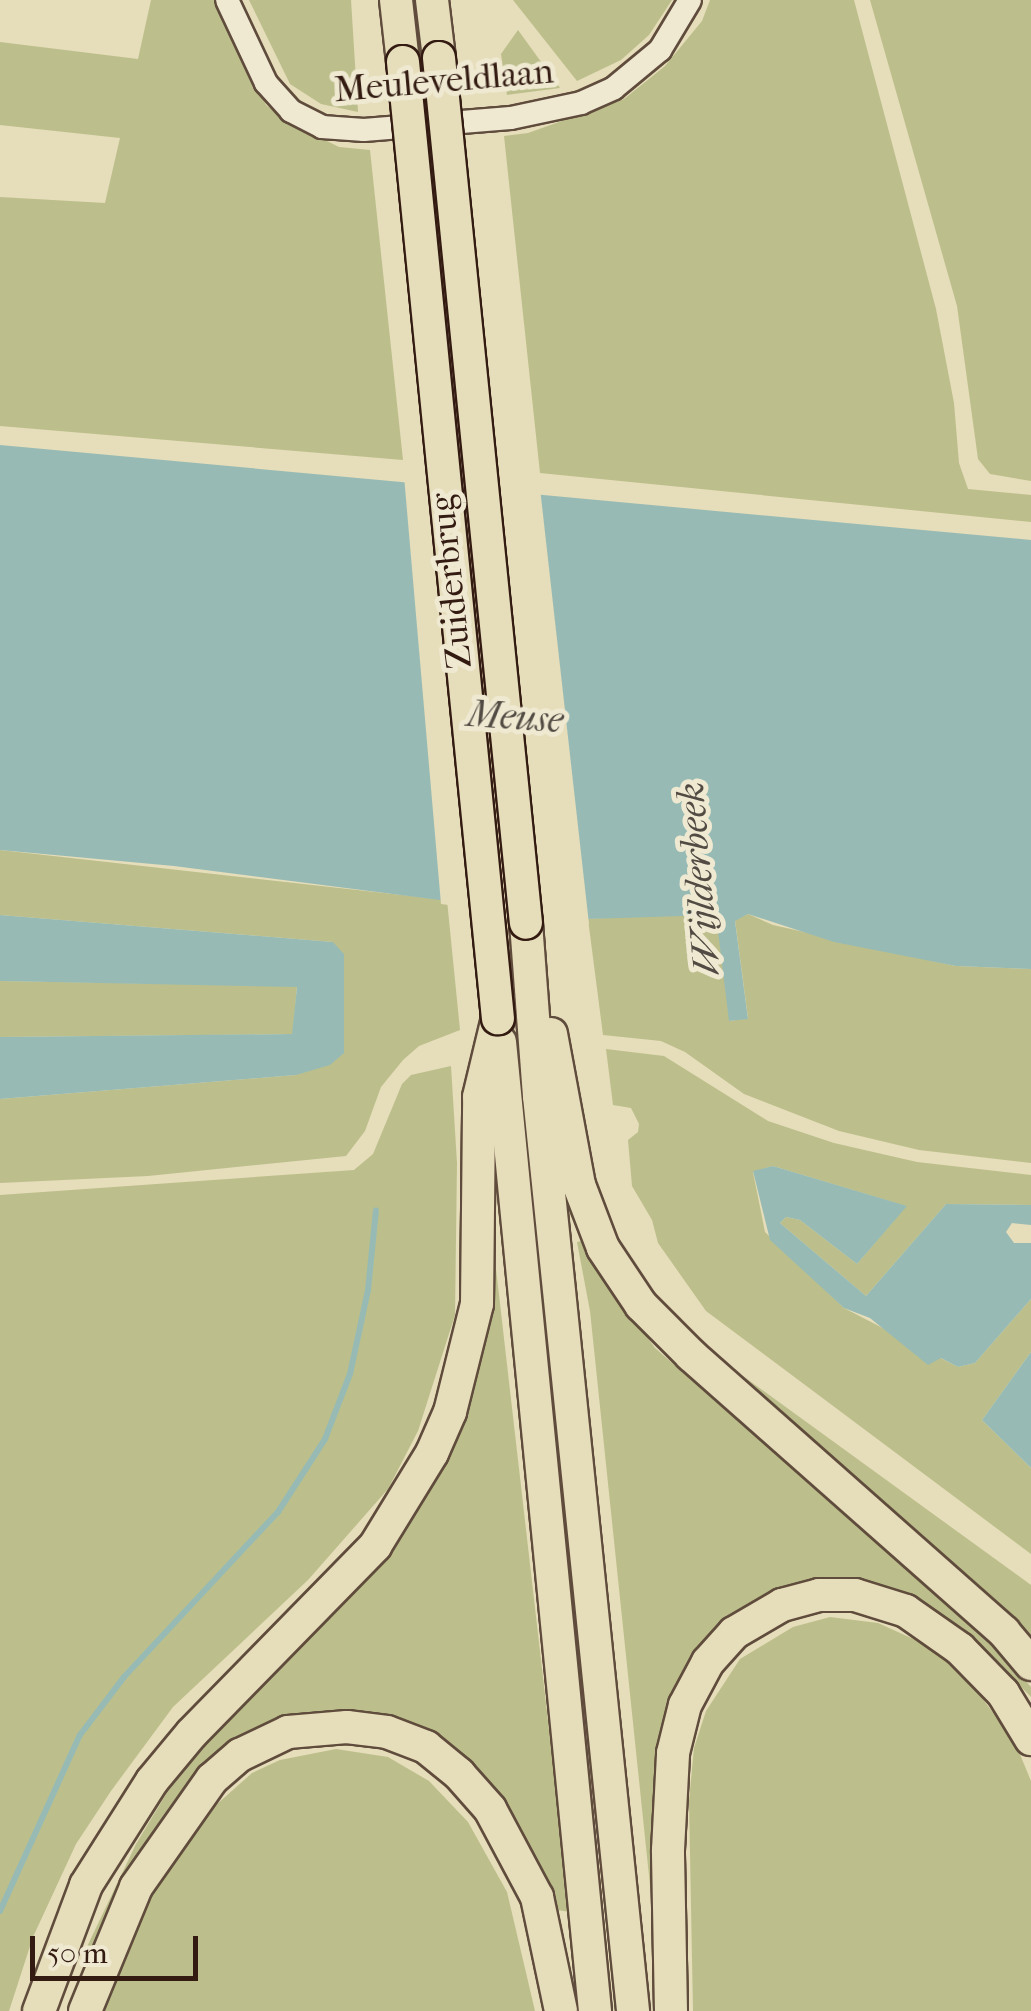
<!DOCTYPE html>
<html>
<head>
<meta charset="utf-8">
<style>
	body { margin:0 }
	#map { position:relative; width:1031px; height:2011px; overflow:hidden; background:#e6ddba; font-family:"IM FELL French Canon",serif }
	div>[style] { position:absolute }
	.green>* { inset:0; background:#bcbf8b }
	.water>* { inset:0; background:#97bbb4 }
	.pier>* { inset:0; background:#e6ddba }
	.stream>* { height:6px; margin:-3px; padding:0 3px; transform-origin:3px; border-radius:3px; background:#97bbb4 }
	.roads { filter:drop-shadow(2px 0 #604c3c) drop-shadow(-2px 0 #604c3c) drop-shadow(0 2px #604c3c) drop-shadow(0 -2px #604c3c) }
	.minor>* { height:22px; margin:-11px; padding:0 11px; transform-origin:11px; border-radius:11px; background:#efe9d2 }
	.highway>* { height:32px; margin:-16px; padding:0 16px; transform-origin:16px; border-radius:16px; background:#e6ddba }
	.bridges { filter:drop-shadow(2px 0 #331b12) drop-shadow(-2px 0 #331b12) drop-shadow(0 2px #331b12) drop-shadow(0 -2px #331b12) }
	.highway-bridge>* { height:32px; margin:-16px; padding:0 16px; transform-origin:16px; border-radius:16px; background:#e6ddba }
	span { translate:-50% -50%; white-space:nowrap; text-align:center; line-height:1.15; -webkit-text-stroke:10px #efe9d2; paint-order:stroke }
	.street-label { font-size:35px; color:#331b12 }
	.water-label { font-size:38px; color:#514b43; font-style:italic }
	.scale { position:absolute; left:30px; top:1936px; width:168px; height:45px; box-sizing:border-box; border:5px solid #331b12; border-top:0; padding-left:12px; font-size:30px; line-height:35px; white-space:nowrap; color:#331b12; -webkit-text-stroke:8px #efe9d2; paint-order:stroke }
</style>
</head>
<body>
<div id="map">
	<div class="green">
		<i style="clip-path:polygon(151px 0,215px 0,266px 105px,285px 120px,339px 147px,370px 150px,403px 460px,0 426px,0 197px,105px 203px,120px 138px,0 125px,0 42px,138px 59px)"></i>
		<i style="clip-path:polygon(249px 0,351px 0,358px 112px,321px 104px,290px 84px)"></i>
		<i style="clip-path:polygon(513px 0,672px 0,649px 35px,621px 60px,577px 81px)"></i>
		<i style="clip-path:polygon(710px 0,854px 0,936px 309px,954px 403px,959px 463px,968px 489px,1031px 495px,1031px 522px,540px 473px,504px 136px,528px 133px,624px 99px,665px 66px,702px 21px)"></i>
		<i style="clip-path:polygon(870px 0,1031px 0,1031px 481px,990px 474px,978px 459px,957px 306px)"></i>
		<i style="clip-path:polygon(518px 30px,560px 88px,507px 95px,501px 54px)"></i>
		<i style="clip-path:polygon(0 850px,447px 900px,460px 1030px,419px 1046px,403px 1060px,381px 1087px,365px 1131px,346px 1156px,148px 1176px,0 1183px,0 1099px,296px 1075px,333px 942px,0 915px)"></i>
		<i style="clip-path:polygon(686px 913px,717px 915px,730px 1021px,748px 1018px,735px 920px,748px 914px,773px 925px,956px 966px,1031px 969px,1031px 1163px,919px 1150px,839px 1131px,744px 1094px,685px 1052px,661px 1041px,603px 1035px,588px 919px)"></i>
		<i style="clip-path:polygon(0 981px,297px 986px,293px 1034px,0 1037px)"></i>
		<i style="clip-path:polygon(606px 1049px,664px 1056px,768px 1121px,834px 1143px,917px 1162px,1031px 1175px,1031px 1205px,946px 1204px,866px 1296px,780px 1223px,786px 1217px,800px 1220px,857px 1264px,906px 1206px,773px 1166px,753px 1172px,765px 1232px,844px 1308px,958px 1367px,975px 1363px,1031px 1299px,1031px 1352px,982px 1420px,1031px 1468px,1031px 1554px,706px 1311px,658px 1243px,652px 1220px,632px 1186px,628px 1140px,638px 1132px,639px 1124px,631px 1108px,613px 1105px)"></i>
		<i style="clip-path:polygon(451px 1066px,457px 1163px,455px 1315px,418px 1431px,388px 1489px,308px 1580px,173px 1707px,111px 1791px,76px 1844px,33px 1937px,9px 2011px,0 2011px,0 1195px,354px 1170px,373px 1154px,402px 1084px,411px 1075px)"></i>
		<i style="clip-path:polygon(590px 1239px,601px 1272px,655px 1348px,992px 1643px,1031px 1687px,1031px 1697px,963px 1628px,919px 1601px,847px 1585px,691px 1666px,661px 1894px,651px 1895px,590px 1311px,577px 1242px)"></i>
		<i style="clip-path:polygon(495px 1260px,570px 1912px,551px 1909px,460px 1761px,273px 1726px,132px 1878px,89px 1953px,84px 1953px,136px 1844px,174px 1781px,230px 1708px,342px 1593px,466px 1386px)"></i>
		<i style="clip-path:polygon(714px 1355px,1031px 1585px,1031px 1639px)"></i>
		<i style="clip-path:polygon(830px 1617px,878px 1623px,920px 1642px,962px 1672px,1014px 1740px,1031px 1781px,1031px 2011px,693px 2011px,689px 1801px,694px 1748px,706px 1711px,740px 1659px,793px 1627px)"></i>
		<i style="clip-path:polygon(336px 1749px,388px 1757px,429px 1781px,468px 1822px,507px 1892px,535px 2011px,103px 2011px,137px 1924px,170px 1863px,207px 1813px,252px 1773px,280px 1760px)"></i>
	</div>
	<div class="water">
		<i style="clip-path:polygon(0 445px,1031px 540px,1031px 969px,956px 966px,834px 942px,748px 914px,735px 921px,748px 1019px,729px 1021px,716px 915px,588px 919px,174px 866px,0 850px)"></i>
		<i style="clip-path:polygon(0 915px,333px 942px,344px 954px,344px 1053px,330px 1065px,296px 1075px,0 1099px,0 1037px,292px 1034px,297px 987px,0 981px)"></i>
		<i style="clip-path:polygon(773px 1166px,907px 1206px,857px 1264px,800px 1220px,786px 1217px,780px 1223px,866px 1296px,946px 1204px,1031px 1205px,1031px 1225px,1012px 1223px,1006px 1232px,1014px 1243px,1031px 1243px,1031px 1299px,975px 1363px,958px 1367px,941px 1358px,928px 1365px,870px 1318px,844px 1308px,770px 1240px,753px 1171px)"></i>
		<i style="clip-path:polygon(1031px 1352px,1031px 1468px,982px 1420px)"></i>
	</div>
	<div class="pier">
		<i style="clip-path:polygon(404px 476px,540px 488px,589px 924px,441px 904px)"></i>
	</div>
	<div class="stream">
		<i style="left:0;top:1911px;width:193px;rotate:-65.6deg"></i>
		<i style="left:80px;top:1735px;width:73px;rotate:-52.8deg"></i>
		<i style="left:124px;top:1677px;width:226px;rotate:-47deg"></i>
		<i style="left:278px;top:1512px;width:87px;rotate:-57.2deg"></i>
		<i style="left:325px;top:1439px;width:70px;rotate:-69deg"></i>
		<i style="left:350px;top:1374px;width:86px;rotate:-77.9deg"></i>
		<i style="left:368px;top:1290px;width:80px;rotate:-84.3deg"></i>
	</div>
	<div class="roads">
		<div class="minor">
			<i style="left:227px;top:0;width:92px;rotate:64.8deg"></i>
			<i style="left:266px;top:83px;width:38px;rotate:48deg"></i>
			<i style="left:291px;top:111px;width:35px;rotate:27deg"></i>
			<i style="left:322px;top:127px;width:42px;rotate:4.1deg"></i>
			<i style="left:364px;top:130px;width:147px;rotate:-4.7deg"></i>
			<i style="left:511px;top:118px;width:72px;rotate:-12.1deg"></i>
			<i style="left:581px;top:103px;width:36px;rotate:-24deg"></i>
			<i style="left:614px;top:88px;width:60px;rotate:-39.6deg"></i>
			<i style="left:660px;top:50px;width:58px;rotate:-59deg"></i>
		</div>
		<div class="highway">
			<i style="left:396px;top:0;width:62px;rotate:83.6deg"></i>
			<i style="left:432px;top:0;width:58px;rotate:83.1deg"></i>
			<i style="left:526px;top:923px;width:173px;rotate:85.7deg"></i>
			<i style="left:539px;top:1096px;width:920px;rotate:84.13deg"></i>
			<i style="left:551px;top:1034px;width:154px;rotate:79.5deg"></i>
			<i style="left:579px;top:1185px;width:67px;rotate:69.1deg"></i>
			<i style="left:603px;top:1248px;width:69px;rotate:56.3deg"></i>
			<i style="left:641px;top:1305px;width:71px;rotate:45deg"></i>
			<i style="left:691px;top:1355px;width:418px;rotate:41.5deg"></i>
			<i style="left:1004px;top:1632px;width:42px;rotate:49.8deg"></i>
			<i style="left:500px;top:1042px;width:974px;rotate:84.4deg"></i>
			<i style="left:39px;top:2011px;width:134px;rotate:-69.5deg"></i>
			<i style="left:86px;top:1885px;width:123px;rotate:-57.6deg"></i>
			<i style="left:152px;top:1781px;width:62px;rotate:-50.2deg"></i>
			<i style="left:192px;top:1733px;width:262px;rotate:-45.6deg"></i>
			<i style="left:375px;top:1546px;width:109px;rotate:-58.5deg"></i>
			<i style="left:432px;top:1453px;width:45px;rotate:-66.3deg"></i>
			<i style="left:450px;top:1412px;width:111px;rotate:-76deg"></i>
			<i style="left:477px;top:1304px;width:207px;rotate:-89.4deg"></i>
			<i style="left:479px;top:1097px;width:81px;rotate:-76.5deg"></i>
			<i style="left:85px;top:2011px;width:134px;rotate:-67.6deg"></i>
			<i style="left:136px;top:1887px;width:132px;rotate:-54.9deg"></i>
			<i style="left:212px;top:1779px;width:37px;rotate:-41deg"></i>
			<i style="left:240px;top:1755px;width:53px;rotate:-25.6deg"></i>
			<i style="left:288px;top:1732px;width:59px;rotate:-4.8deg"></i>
			<i style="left:347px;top:1727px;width:40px;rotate:7.1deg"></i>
			<i style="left:387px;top:1732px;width:42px;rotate:21deg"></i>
			<i style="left:426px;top:1747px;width:43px;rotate:39.3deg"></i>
			<i style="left:459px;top:1774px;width:47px;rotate:48.5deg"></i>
			<i style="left:490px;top:1809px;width:100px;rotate:61.9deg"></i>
			<i style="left:537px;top:1897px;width:116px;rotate:78.1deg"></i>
			<i style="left:671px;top:2011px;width:161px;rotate:-91.1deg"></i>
			<i style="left:668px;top:1850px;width:97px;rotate:-87deg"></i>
			<i style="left:673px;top:1753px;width:49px;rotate:-76deg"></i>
			<i style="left:685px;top:1705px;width:49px;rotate:-61.9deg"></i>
			<i style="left:708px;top:1662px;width:39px;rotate:-48deg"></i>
			<i style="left:734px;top:1633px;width:56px;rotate:-30.3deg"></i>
			<i style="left:782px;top:1605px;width:38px;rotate:-15deg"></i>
			<i style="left:819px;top:1595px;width:36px"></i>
			<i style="left:855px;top:1595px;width:53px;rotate:17.4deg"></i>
			<i style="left:906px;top:1611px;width:66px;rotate:35.1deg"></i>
			<i style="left:960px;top:1649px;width:62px;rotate:45.7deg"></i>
			<i style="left:1003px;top:1693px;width:54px;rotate:58.7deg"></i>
		</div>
	</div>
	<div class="bridges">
		<div class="highway-bridge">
			<i style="left:439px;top:58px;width:869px;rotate:84.26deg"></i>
			<i style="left:403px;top:62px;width:961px;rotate:84.33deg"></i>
		</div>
	</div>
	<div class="street-label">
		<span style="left:444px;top:81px;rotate:-5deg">Meuleveldlaan</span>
		<span style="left:451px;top:581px;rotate:-96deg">Zuiderbrug</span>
	</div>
	<div class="water-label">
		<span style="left:515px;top:717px;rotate:4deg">Meuse</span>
		<span style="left:699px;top:879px;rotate:-95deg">Wijlderbeek</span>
	</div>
	<div class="scale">50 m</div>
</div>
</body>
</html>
